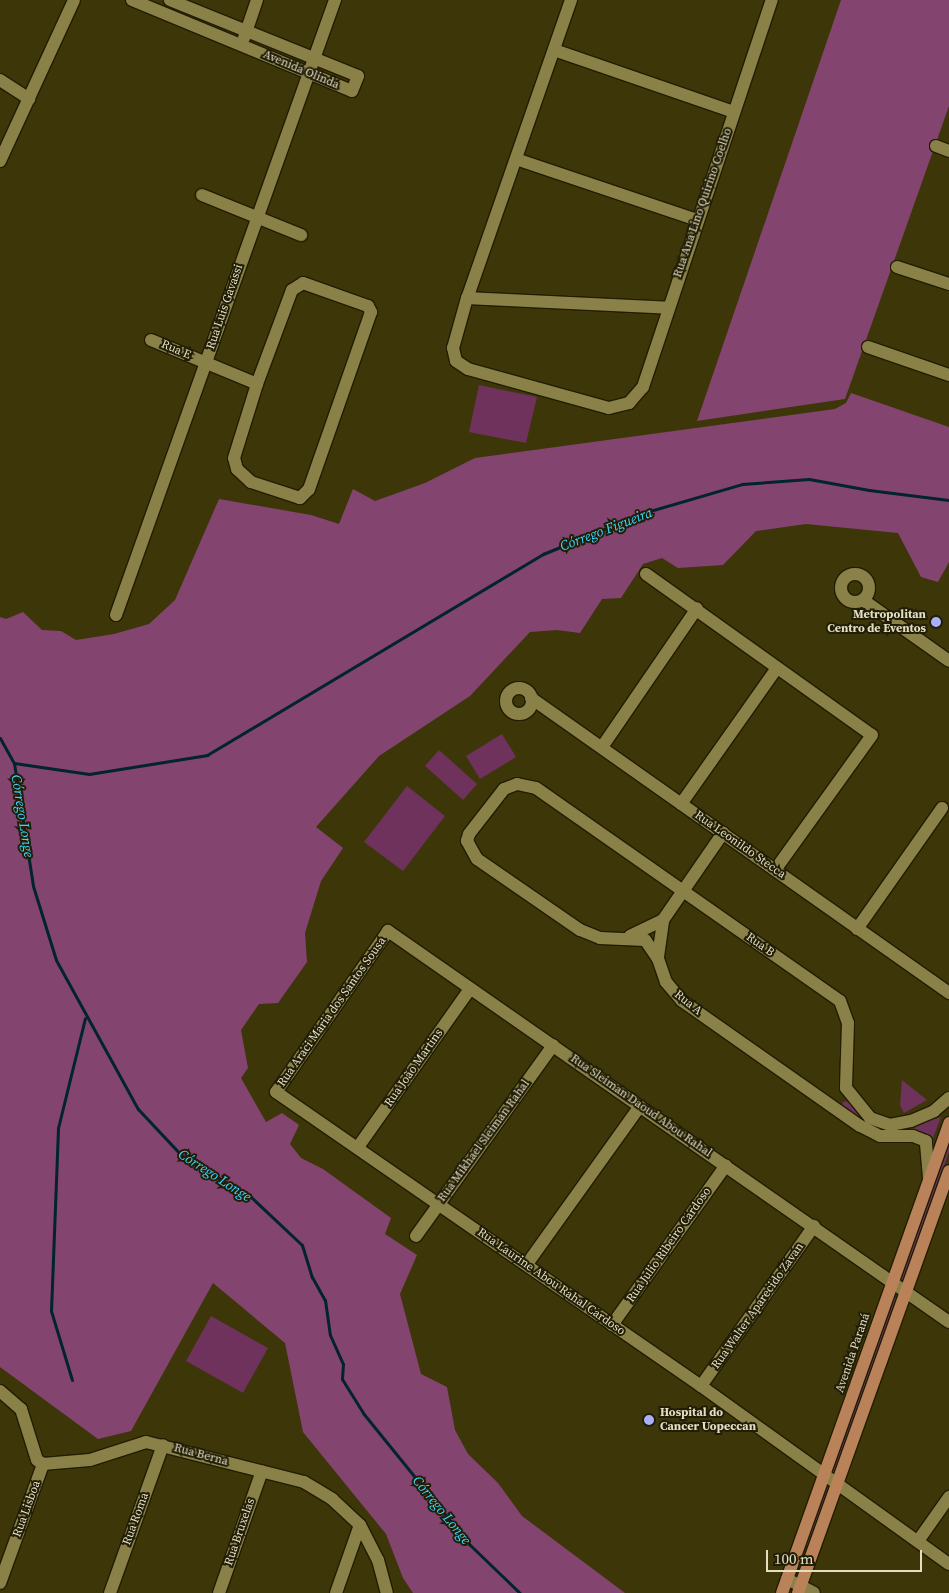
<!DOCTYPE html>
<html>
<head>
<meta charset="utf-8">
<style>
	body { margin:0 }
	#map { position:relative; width:949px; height:1593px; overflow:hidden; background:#3d3609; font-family:"Source Serif 4",serif }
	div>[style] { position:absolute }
	.green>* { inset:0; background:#6e325c }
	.forest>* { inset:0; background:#844470 }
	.stream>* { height:3px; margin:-1.5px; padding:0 1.5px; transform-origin:1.5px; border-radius:1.5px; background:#02242d }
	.roads { filter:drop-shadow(1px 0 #221d01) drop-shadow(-1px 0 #221d01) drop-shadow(0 1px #221d01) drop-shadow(0 -1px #221d01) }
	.minor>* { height:12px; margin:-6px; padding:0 6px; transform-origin:6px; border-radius:6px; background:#8a8149 }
	.minor>.ring { margin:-6px; padding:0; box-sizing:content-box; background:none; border:12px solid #8a8149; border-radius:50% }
	.major>* { height:12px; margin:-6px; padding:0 6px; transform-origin:6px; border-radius:6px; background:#b98259 }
	.dots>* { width:14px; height:14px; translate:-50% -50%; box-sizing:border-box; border:2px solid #211d06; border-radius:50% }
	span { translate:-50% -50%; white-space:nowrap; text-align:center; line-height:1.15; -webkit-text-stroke:4px #211d06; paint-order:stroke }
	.street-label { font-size:12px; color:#e3dec2 }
	.poi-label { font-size:12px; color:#e3dec2; font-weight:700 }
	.right { translate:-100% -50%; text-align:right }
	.left { translate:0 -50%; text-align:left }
	.water-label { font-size:14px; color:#3ed7ff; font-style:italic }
	.scale { position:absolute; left:766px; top:1550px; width:156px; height:22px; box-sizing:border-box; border:2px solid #e3dec2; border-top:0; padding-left:6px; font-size:15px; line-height:18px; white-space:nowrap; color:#e3dec2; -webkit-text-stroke:4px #211d06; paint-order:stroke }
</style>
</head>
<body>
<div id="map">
	<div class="green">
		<i style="clip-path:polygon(479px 385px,537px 397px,526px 443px,469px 432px)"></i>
		<i style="clip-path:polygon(502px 734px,516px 757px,480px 779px,466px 756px)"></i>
		<i style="clip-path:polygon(439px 750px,477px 784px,463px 800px,425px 766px)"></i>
		<i style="clip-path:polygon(407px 786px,445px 816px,403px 871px,364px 842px)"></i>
		<i style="clip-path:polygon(902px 1080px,927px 1100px,904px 1113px,900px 1105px)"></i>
		<i style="clip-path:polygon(851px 1101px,884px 1127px,883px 1132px,841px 1108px,843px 1102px)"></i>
		<i style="clip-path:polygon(941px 1117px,933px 1138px,914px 1132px,915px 1125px)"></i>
		<i style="clip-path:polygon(949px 1136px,949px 1152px,903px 1282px,898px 1280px)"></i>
		<i style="clip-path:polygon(893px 1297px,898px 1298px,835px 1473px,830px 1471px)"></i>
		<i style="clip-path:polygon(211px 1316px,268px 1348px,243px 1393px,186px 1361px)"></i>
		<i style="clip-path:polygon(825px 1487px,829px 1488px,808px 1546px,804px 1545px)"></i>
	</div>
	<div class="forest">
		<i style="clip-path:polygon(841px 0,949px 0,949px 106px,845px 399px,697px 421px)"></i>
		<i style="clip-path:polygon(851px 393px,949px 427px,949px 562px,938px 582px,921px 577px,898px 533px,806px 524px,756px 531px,723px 565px,678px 568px,662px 558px,643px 564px,621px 598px,602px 599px,580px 633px,557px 630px,530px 632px,470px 696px,379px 756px,316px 827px,343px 848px,321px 881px,305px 933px,307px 962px,278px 1003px,259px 1004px,241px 1030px,248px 1068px,241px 1078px,266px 1122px,282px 1113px,299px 1125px,290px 1144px,301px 1158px,323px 1169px,391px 1218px,385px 1234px,417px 1255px,400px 1294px,421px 1374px,447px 1387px,455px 1430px,468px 1454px,498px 1483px,522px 1516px,625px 1593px,413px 1593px,403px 1578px,386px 1534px,303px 1432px,285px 1343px,213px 1283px,131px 1431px,98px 1439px,0 1367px,0 617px,6px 619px,23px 612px,42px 630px,61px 631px,76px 640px,114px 634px,149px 624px,175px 600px,219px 499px,311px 515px,339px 524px,353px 489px,375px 501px,425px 483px,475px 458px,835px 409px,846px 403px)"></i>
	</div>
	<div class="stream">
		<i style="left:0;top:738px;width:29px;rotate:61deg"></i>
		<i style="left:14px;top:763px;width:76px;rotate:8.3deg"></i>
		<i style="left:89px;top:774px;width:120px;rotate:-9.1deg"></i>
		<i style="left:207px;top:755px;width:392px;rotate:-30.9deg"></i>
		<i style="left:543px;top:554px;width:108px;rotate:-22.3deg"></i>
		<i style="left:643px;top:513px;width:103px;rotate:-16.3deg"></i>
		<i style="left:742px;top:484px;width:67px;rotate:-4.3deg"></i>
		<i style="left:809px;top:479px;width:61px;rotate:10.4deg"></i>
		<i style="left:869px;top:490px;width:81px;rotate:7.1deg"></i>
		<i style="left:14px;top:763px;width:124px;rotate:81.2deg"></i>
		<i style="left:33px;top:886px;width:77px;rotate:72.7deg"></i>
		<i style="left:56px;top:960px;width:170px;rotate:61.2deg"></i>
		<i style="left:138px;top:1109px;width:66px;rotate:46.8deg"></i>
		<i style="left:183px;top:1157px;width:79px;rotate:30.5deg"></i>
		<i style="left:251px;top:1197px;width:70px;rotate:43.3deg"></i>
		<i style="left:302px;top:1245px;width:34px;rotate:73deg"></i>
		<i style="left:312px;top:1277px;width:26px;rotate:61deg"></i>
		<i style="left:325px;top:1300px;width:35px;rotate:82deg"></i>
		<i style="left:330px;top:1335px;width:32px;rotate:66deg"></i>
		<i style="left:343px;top:1364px;width:15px;rotate:94deg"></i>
		<i style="left:342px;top:1379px;width:40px;rotate:58deg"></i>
		<i style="left:363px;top:1413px;width:169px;rotate:51deg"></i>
		<i style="left:469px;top:1544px;width:71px;rotate:43.9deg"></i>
		<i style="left:72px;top:1380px;width:72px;rotate:-106.9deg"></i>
		<i style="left:51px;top:1311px;width:183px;rotate:-87.8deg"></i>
		<i style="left:58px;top:1128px;width:113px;rotate:-76.2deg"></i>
	</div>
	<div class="roads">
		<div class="minor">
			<i style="left:132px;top:0;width:238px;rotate:22.5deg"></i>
			<i style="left:352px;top:91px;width:16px;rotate:-68deg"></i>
			<i style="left:358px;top:76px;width:203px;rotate:-158deg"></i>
			<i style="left:571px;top:0;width:316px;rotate:109.2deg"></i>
			<i style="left:467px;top:298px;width:52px;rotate:105.6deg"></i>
			<i style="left:453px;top:348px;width:13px;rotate:77deg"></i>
			<i style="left:456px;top:361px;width:14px;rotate:34deg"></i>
			<i style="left:468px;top:369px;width:146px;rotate:15.5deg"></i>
			<i style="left:609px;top:408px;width:21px;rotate:-14deg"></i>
			<i style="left:629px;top:403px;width:21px;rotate:-49deg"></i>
			<i style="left:643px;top:387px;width:408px;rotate:-71.6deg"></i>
			<i style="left:244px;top:38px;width:40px;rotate:-71.1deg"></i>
			<i style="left:554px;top:50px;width:190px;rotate:19deg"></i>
			<i style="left:0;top:80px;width:35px;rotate:33deg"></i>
			<i style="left:936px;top:146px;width:14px;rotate:21deg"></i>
			<i style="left:516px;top:159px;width:191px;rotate:18.6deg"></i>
			<i style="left:0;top:161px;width:177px;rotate:-65.3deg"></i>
			<i style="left:202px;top:195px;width:107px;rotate:22deg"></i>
			<i style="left:897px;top:267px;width:55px;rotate:18.1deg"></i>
			<i style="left:303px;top:283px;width:69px;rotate:19.5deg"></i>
			<i style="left:368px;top:306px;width:7px;rotate:63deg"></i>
			<i style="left:371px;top:312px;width:188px;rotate:109.3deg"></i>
			<i style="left:309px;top:489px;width:13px;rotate:135deg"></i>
			<i style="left:300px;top:498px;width:52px;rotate:-161.9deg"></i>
			<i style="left:251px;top:482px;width:19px;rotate:-137deg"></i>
			<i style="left:237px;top:469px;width:11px;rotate:-105deg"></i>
			<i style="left:234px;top:458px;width:77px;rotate:-72.7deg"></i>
			<i style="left:257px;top:384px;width:100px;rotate:-69.6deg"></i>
			<i style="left:292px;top:290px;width:13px;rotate:-32deg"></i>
			<i style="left:467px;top:298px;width:201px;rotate:2.8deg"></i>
			<i style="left:151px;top:340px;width:115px;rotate:22.5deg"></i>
			<i style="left:868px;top:347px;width:86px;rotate:19.1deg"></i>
			<i class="ring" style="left:841px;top:574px;width:16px;height:16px"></i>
			<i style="left:646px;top:574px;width:277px;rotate:35.5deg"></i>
			<i style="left:872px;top:735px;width:166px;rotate:125.7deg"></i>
			<i style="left:863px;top:600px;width:105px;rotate:35.3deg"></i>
			<i style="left:116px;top:615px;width:653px;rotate:-70.4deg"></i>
			<i class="ring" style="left:506px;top:688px;width:14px;height:14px"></i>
			<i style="left:531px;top:698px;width:512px;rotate:35.21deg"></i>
			<i style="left:602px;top:747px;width:168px;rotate:-55.6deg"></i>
			<i style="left:681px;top:804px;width:166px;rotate:-54.8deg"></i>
			<i style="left:857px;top:929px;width:148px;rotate:-54.9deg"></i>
			<i style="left:630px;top:936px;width:37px;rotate:-26deg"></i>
			<i style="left:663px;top:920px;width:106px;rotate:-55.4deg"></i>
			<i style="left:658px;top:957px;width:37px;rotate:-82deg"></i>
			<i style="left:358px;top:1147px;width:194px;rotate:-54.7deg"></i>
			<i style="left:929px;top:1178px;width:37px;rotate:-95deg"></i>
			<i style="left:926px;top:1141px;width:14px;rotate:-159deg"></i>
			<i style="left:913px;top:1136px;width:33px;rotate:180deg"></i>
			<i style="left:880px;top:1136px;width:22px;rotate:-153deg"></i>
			<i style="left:860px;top:1126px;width:218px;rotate:-144.9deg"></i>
			<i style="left:682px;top:1001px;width:25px;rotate:-130deg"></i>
			<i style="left:666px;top:982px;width:24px;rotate:-109deg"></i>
			<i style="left:658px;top:959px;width:23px;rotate:-124deg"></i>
			<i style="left:645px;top:940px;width:45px;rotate:-177.5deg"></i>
			<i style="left:600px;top:938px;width:22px;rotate:-158deg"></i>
			<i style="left:580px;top:930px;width:125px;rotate:-145.4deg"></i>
			<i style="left:477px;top:859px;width:21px;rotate:-119deg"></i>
			<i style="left:467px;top:841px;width:7px;rotate:-74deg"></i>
			<i style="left:469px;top:834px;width:57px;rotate:-52.1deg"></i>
			<i style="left:504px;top:789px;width:14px;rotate:-21deg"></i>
			<i style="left:517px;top:784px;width:19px;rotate:12deg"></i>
			<i style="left:536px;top:788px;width:371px;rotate:35deg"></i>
			<i style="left:840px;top:1001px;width:23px;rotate:70deg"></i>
			<i style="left:848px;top:1023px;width:65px;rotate:91.8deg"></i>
			<i style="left:846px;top:1088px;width:38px;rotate:51deg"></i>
			<i style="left:870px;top:1118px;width:21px;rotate:19deg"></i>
			<i style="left:890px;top:1125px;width:21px;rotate:-11deg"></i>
			<i style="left:911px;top:1121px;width:25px;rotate:-23deg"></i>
			<i style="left:934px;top:1111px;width:20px;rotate:-41deg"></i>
			<i style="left:416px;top:1236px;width:235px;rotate:-54.3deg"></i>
			<i style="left:527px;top:1264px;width:194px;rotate:-54.4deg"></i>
			<i style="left:949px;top:1322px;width:684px;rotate:-145.12deg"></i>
			<i style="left:388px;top:931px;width:196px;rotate:124.8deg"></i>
			<i style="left:276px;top:1092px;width:517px;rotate:34.67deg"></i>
			<i style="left:701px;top:1386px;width:305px;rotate:35.7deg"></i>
			<i style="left:612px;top:1325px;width:196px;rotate:-54.5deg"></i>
			<i style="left:701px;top:1386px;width:196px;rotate:-54.8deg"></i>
			<i style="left:0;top:1391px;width:28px;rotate:41deg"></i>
			<i style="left:21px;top:1409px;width:53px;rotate:72.6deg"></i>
			<i style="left:37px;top:1460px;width:7px;rotate:34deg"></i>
			<i style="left:43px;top:1464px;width:47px;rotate:-4.9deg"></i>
			<i style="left:90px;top:1460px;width:59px;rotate:-17.8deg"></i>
			<i style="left:146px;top:1442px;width:163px;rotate:14.2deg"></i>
			<i style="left:304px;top:1482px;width:33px;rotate:31deg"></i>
			<i style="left:332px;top:1499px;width:38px;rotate:43deg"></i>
			<i style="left:360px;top:1525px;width:39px;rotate:63deg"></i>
			<i style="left:378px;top:1560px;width:34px;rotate:75deg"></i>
			<i style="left:918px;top:1541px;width:54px;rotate:-54.8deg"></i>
			<i style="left:787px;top:1579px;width:30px;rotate:27deg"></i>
			<i style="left:0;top:1583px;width:127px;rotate:-70.1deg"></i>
			<i style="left:110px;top:1593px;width:157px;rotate:-70.3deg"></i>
			<i style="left:219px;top:1593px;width:129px;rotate:-70.6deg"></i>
			<i style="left:336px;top:1593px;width:72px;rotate:-70.6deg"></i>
		</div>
		<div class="major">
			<i style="left:782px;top:1593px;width:499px;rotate:-70.4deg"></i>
			<i style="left:798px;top:1593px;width:448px;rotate:-70.3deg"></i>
		</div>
	</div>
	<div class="dots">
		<i style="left:936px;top:622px;background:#aab0fb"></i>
		<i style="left:649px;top:1420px;background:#aab0fb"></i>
	</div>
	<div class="street-label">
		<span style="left:301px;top:70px;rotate:23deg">Avenida Olinda</span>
		<span style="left:703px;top:203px;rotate:-71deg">Rua Ana Lino Quirino Coelho</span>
		<span style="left:225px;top:307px;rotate:-71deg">Rua Luis Gavassi</span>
		<span style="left:176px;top:350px;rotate:23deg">Rua E</span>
		<span style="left:740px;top:845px;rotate:35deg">Rua Leonildo Stecca</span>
		<span style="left:760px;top:945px;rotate:35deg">Rua B</span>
		<span style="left:688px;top:1003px;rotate:39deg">Rua A</span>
		<span style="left:332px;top:1012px;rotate:-55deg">Rua Araci Maria dos Santos Sousa</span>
		<span style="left:414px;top:1068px;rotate:-55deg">Rua João Martins</span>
		<span style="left:641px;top:1106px;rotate:35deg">Rua Sleiman Daoud Abou Rahal</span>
		<span style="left:484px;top:1141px;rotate:-54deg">Rua Mikhael Sleiman Rahal</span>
		<span style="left:669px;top:1245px;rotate:-55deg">Rua Julio Ribeiro Cardoso</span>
		<span style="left:551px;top:1282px;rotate:35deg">Rua Laurine Abou Rahal Cardoso</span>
		<span style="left:758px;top:1306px;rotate:-55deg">Rua Walter Aparecido Zavan</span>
		<span style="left:853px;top:1353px;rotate:-71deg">Avenida Paraná</span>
		<span style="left:201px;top:1455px;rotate:15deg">Rua Berna</span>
		<span style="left:27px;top:1509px;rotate:-70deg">Rua Lisboa</span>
		<span style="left:136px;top:1519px;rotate:-70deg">Rua Roma</span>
		<span style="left:240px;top:1532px;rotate:-71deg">Rua Bruxelas</span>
	</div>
	<div class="poi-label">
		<span class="right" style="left:926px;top:622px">Metropolitan<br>Centro de Eventos</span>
		<span class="left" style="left:660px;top:1420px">Hospital do<br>Cancer Uopeccan</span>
	</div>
	<div class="water-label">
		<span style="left:606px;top:529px;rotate:-21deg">Córrego Figueira</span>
		<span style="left:23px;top:816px;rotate:81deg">Córrego Longe</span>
		<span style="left:215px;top:1175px;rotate:33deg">Córrego Longe</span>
		<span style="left:442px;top:1510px;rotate:51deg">Córrego Longe</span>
	</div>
	<div class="scale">100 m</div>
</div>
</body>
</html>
